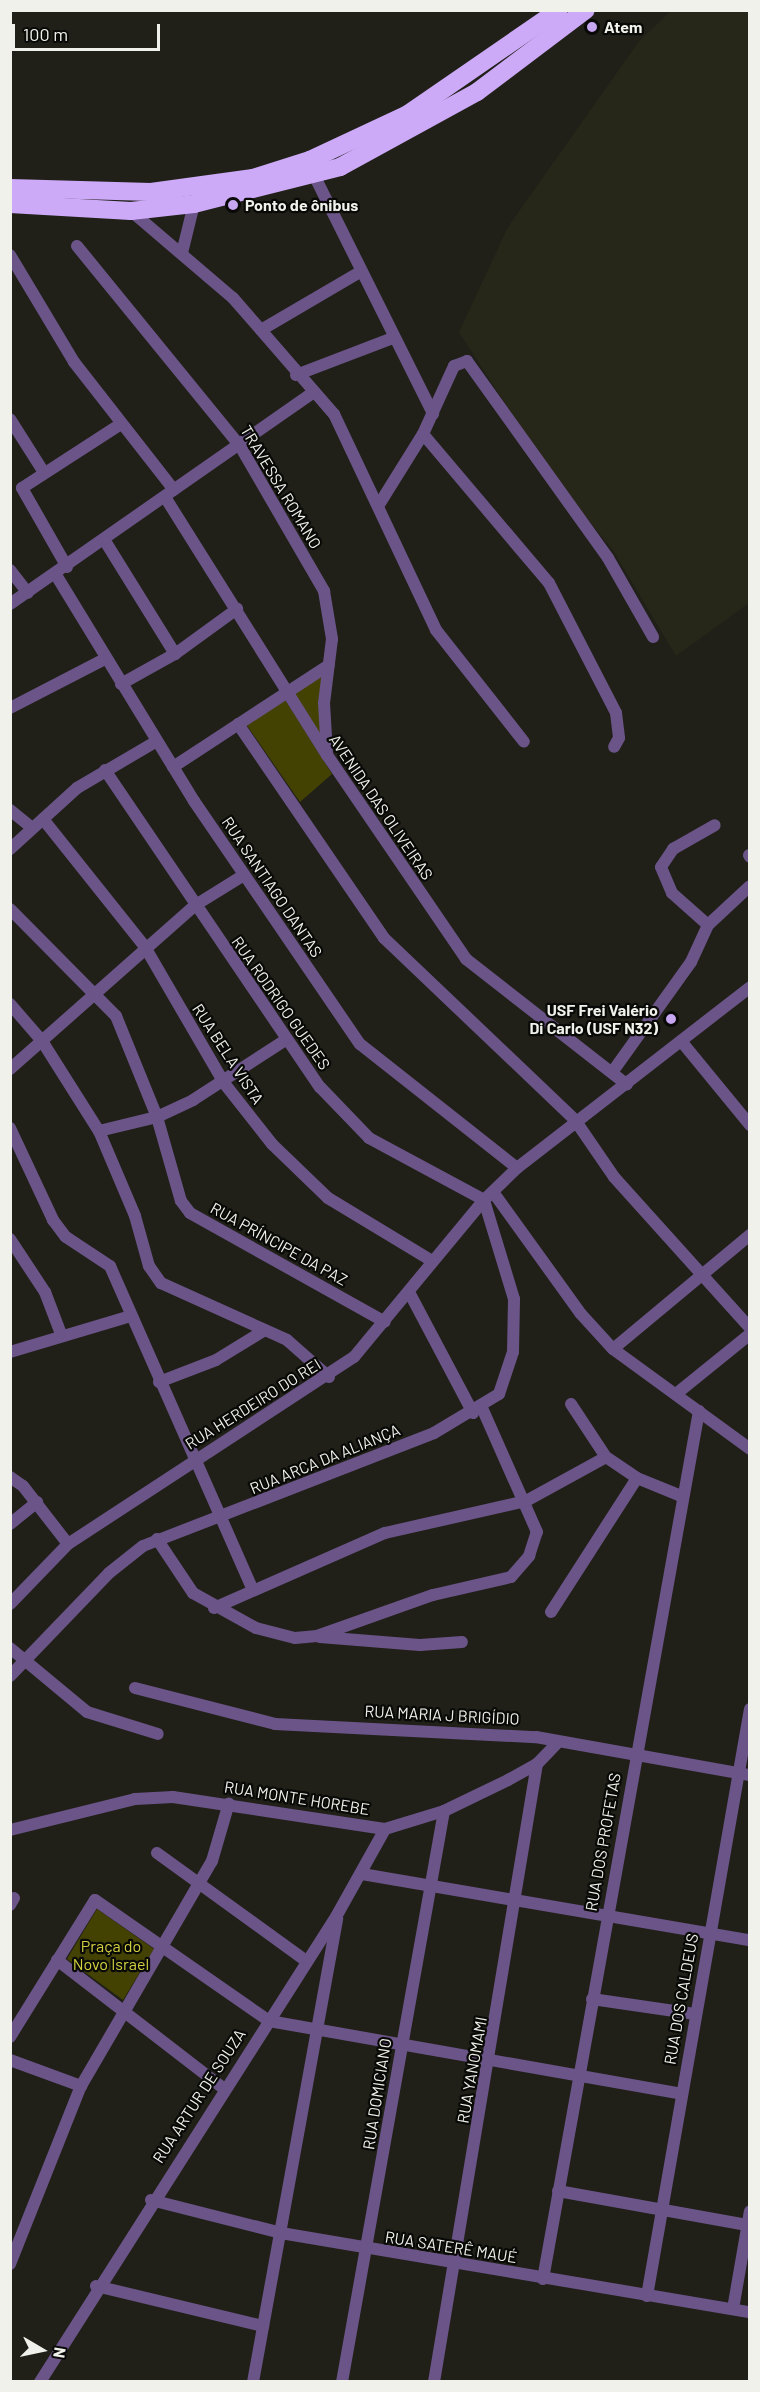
<!DOCTYPE html>
<html>
<head>
<meta charset="utf-8">
<style>
	body { margin:0 }
	#map { position:relative; width:760px; height:2392px; overflow:hidden; background:#202019; font-family:Barlow,sans-serif }
	div>[style] { position:absolute }
	.built>* { inset:0; background:#272719 }
	.green>* { inset:0; background:#434203 }
	.minor>* { height:12px; margin:-6px; padding:0 6px; transform-origin:6px; border-radius:6px; background:#6b5488 }
	.highway>* { height:18px; margin:-9px; padding:0 9px; transform-origin:9px; border-radius:9px; background:#cdaaf8 }
	.dots>* { width:16px; height:16px; translate:-50% -50%; box-sizing:border-box; border:3px solid #090907; border-radius:50% }
	span { translate:-50% -50%; white-space:nowrap; text-align:center; line-height:1.15; -webkit-text-stroke:4.5px #090907; paint-order:stroke }
	.poi-label { font-size:16px; color:#f1f1ec; font-weight:700 }
	.left { translate:0 -50%; text-align:left }
	.right { translate:-100% -50%; text-align:right }
	.street-label { font-size:16px; color:#f1f1ec }
	.park-label { font-size:16px; color:#d2d03f }
	.frame { position:absolute; inset:0; border:12px solid #f1f1ec; pointer-events:none }
	.north { position:absolute; left:12px; top:2320px; width:60px; height:60px; -webkit-text-stroke:4px #090907; paint-order:stroke; rotate:99deg; font-size:16px; font-weight:700; line-height:24px; text-align:center; color:#f1f1ec }
	.north::after { content:''; display:block; margin:auto; width:21px; height:27px; background:#f1f1ec; clip-path:polygon(50% 0,100% 100%,50% 72%,0 100%) }
	.scale { position:absolute; left:12px; top:24px; width:148px; height:27px; box-sizing:border-box; border:3px solid #f1f1ec; border-top:0; padding-left:8px; font-size:18px; line-height:21px; white-space:nowrap; color:#f1f1ec; -webkit-text-stroke:4px #090907; paint-order:stroke }
</style>
</head>
<body>
<div id="map">
	<div class="built">
		<i style="clip-path:polygon(671px 11px,749px 11px,749px 603px,676px 656px,613px 550px,553px 477px,459px 332px,508px 227px,640px 40px)"></i>
	</div>
	<div class="green">
		<i style="clip-path:polygon(324px 674px,325px 747px,292px 692px)"></i>
		<i style="clip-path:polygon(284px 698px,332px 774px,300px 802px,246px 724px)"></i>
		<i style="clip-path:polygon(97px 1909px,154px 1949px,123px 2000px,67px 1959px)"></i>
	</div>
	<div class="minor">
		<i style="left:314px;top:175px;width:267px;rotate:63.5deg"></i>
		<i style="left:131px;top:211px;width:134px;rotate:40.5deg"></i>
		<i style="left:233px;top:298px;width:154px;rotate:49deg"></i>
		<i style="left:334px;top:414px;width:239px;rotate:64.7deg"></i>
		<i style="left:436px;top:630px;width:142px;rotate:51.8deg"></i>
		<i style="left:77px;top:246px;width:258px;rotate:50.8deg"></i>
		<i style="left:240px;top:446px;width:168px;rotate:59.9deg"></i>
		<i style="left:324px;top:591px;width:49px;rotate:80.5deg"></i>
		<i style="left:332px;top:639px;width:64px;rotate:97.1deg"></i>
		<i style="left:324px;top:703px;width:51px;rotate:86.6deg"></i>
		<i style="left:182px;top:253px;width:50px;rotate:-76.2deg"></i>
		<i style="left:10px;top:255px;width:125px;rotate:59.1deg"></i>
		<i style="left:74px;top:362px;width:162px;rotate:52deg"></i>
		<i style="left:261px;top:330px;width:115px;rotate:-30.4deg"></i>
		<i style="left:296px;top:375px;width:104px;rotate:-20.9deg"></i>
		<i style="left:10px;top:419px;width:62px;rotate:57.6deg"></i>
		<i style="left:423px;top:434px;width:195px;rotate:49.8deg"></i>
		<i style="left:549px;top:583px;width:146px;rotate:62.7deg"></i>
		<i style="left:616px;top:713px;width:25px;rotate:83deg"></i>
		<i style="left:619px;top:738px;width:10px;rotate:119deg"></i>
		<i style="left:165px;top:497px;width:305px;rotate:57.9deg"></i>
		<i style="left:327px;top:755px;width:247px;rotate:55.7deg"></i>
		<i style="left:466px;top:959px;width:204px;rotate:38deg"></i>
		<i style="left:380px;top:503px;width:81px;rotate:-58.1deg"></i>
		<i style="left:423px;top:434px;width:75px;rotate:-65.5deg"></i>
		<i style="left:454px;top:366px;width:14px;rotate:-21deg"></i>
		<i style="left:467px;top:361px;width:242px;rotate:54.4deg"></i>
		<i style="left:608px;top:558px;width:91px;rotate:60.3deg"></i>
		<i style="left:105px;top:541px;width:133px;rotate:58.2deg"></i>
		<i style="left:67px;top:567px;width:91px;rotate:-119.7deg"></i>
		<i style="left:22px;top:488px;width:118px;rotate:-32.9deg"></i>
		<i style="left:10px;top:570px;width:29px;rotate:52deg"></i>
		<i style="left:56px;top:575px;width:265px;rotate:58.6deg"></i>
		<i style="left:194px;top:801px;width:294px;rotate:55.7deg"></i>
		<i style="left:360px;top:1044px;width:200px;rotate:38.3deg"></i>
		<i style="left:10px;top:604px;width:367px;rotate:-34.9deg"></i>
		<i style="left:121px;top:684px;width:62px;rotate:-29.1deg"></i>
		<i style="left:175px;top:654px;width:77px;rotate:-36deg"></i>
		<i style="left:10px;top:708px;width:107px;rotate:-27.3deg"></i>
		<i style="left:238px;top:724px;width:259px;rotate:55.7deg"></i>
		<i style="left:384px;top:938px;width:264px;rotate:43.6deg"></i>
		<i style="left:575px;top:1120px;width:69px;rotate:55.6deg"></i>
		<i style="left:614px;top:1177px;width:203px;rotate:48deg"></i>
		<i style="left:173px;top:767px;width:186px;rotate:-33.2deg"></i>
		<i style="left:105px;top:770px;width:383px;rotate:55.9deg"></i>
		<i style="left:320px;top:1087px;width:71px;rotate:46.1deg"></i>
		<i style="left:369px;top:1138px;width:131px;rotate:28.3deg"></i>
		<i style="left:10px;top:810px;width:28px;rotate:39deg"></i>
		<i style="left:43px;top:819px;width:164px;rotate:51.4deg"></i>
		<i style="left:145px;top:947px;width:157px;rotate:59.8deg"></i>
		<i style="left:224px;top:1083px;width:78px;rotate:51.8deg"></i>
		<i style="left:272px;top:1144px;width:78px;rotate:44deg"></i>
		<i style="left:328px;top:1198px;width:122px;rotate:31.2deg"></i>
		<i style="left:10px;top:849px;width:91px;rotate:-42.3deg"></i>
		<i style="left:77px;top:788px;width:91px;rotate:-30.5deg"></i>
		<i style="left:749px;top:855px;width:2px;rotate:63deg"></i>
		<i style="left:10px;top:909px;width:151px;rotate:45.3deg"></i>
		<i style="left:116px;top:1016px;width:109px;rotate:67.9deg"></i>
		<i style="left:157px;top:1117px;width:87px;rotate:74.1deg"></i>
		<i style="left:181px;top:1201px;width:15px;rotate:53deg"></i>
		<i style="left:190px;top:1213px;width:223px;rotate:29.2deg"></i>
		<i style="left:708px;top:925px;width:48px;rotate:-138.4deg"></i>
		<i style="left:672px;top:893px;width:28px;rotate:-113deg"></i>
		<i style="left:661px;top:867px;width:22px;rotate:-56deg"></i>
		<i style="left:673px;top:849px;width:48px;rotate:-29.7deg"></i>
		<i style="left:10px;top:1004px;width:49px;rotate:49.1deg"></i>
		<i style="left:42px;top:1041px;width:107px;rotate:57.7deg"></i>
		<i style="left:99px;top:1131px;width:92px;rotate:67deg"></i>
		<i style="left:135px;top:1216px;width:52px;rotate:74.4deg"></i>
		<i style="left:149px;top:1266px;width:21px;rotate:55deg"></i>
		<i style="left:161px;top:1283px;width:138px;rotate:24.3deg"></i>
		<i style="left:287px;top:1340px;width:56px;rotate:41.4deg"></i>
		<i style="left:681px;top:1041px;width:109px;rotate:50.6deg"></i>
		<i style="left:10px;top:1069px;width:246px;rotate:-41.5deg"></i>
		<i style="left:194px;top:906px;width:59px;rotate:-31.8deg"></i>
		<i style="left:613px;top:1071px;width:134px;rotate:-54.4deg"></i>
		<i style="left:691px;top:962px;width:41px;rotate:-65.3deg"></i>
		<i style="left:708px;top:925px;width:57px;rotate:-42.9deg"></i>
		<i style="left:10px;top:1128px;width:102px;rotate:64.9deg"></i>
		<i style="left:53px;top:1220px;width:21px;rotate:53deg"></i>
		<i style="left:66px;top:1237px;width:53px;rotate:33.4deg"></i>
		<i style="left:110px;top:1266px;width:352px;rotate:66.2deg"></i>
		<i style="left:99px;top:1131px;width:60px;rotate:-13.6deg"></i>
		<i style="left:157px;top:1117px;width:40px;rotate:-25deg"></i>
		<i style="left:193px;top:1100px;width:108px;rotate:-33deg"></i>
		<i style="left:493px;top:1192px;width:150px;rotate:54.2deg"></i>
		<i style="left:581px;top:1314px;width:47px;rotate:47.6deg"></i>
		<i style="left:613px;top:1349px;width:170px;rotate:36.1deg"></i>
		<i style="left:10px;top:1239px;width:64px;rotate:56.6deg"></i>
		<i style="left:45px;top:1292px;width:45px;rotate:69.1deg"></i>
		<i style="left:409px;top:1292px;width:137px;rotate:62.1deg"></i>
		<i style="left:613px;top:1349px;width:178px;rotate:-39.8deg"></i>
		<i style="left:10px;top:1352px;width:126px;rotate:-16.6deg"></i>
		<i style="left:159px;top:1382px;width:61px;rotate:-21.1deg"></i>
		<i style="left:216px;top:1360px;width:57px;rotate:-31.5deg"></i>
		<i style="left:676px;top:1394px;width:95px;rotate:-39deg"></i>
		<i style="left:571px;top:1404px;width:64px;rotate:56.6deg"></i>
		<i style="left:606px;top:1457px;width:37px;rotate:34deg"></i>
		<i style="left:637px;top:1478px;width:48px;rotate:22.2deg"></i>
		<i style="left:10px;top:1477px;width:16px;rotate:35deg"></i>
		<i style="left:23px;top:1486px;width:73px;rotate:52.2deg"></i>
		<i style="left:10px;top:1524px;width:35px;rotate:-39deg"></i>
		<i style="left:157px;top:1539px;width:65px;rotate:56.3deg"></i>
		<i style="left:193px;top:1593px;width:72px;rotate:29.1deg"></i>
		<i style="left:256px;top:1628px;width:40px;rotate:14.4deg"></i>
		<i style="left:295px;top:1638px;width:22px;rotate:-5deg"></i>
		<i style="left:317px;top:1636px;width:123px;rotate:-19.5deg"></i>
		<i style="left:433px;top:1595px;width:80px;rotate:-13deg"></i>
		<i style="left:511px;top:1577px;width:28px;rotate:-49deg"></i>
		<i style="left:529px;top:1556px;width:25px;rotate:-72deg"></i>
		<i style="left:537px;top:1532px;width:136px;rotate:-113.9deg"></i>
		<i style="left:10px;top:1604px;width:83px;rotate:-46deg"></i>
		<i style="left:68px;top:1544px;width:342px;rotate:-33.2deg"></i>
		<i style="left:354px;top:1357px;width:204px;rotate:-50.4deg"></i>
		<i style="left:484px;top:1200px;width:46px;rotate:-44.1deg"></i>
		<i style="left:517px;top:1168px;width:295px;rotate:-37.8deg"></i>
		<i style="left:214px;top:1608px;width:187px;rotate:-23.7deg"></i>
		<i style="left:385px;top:1533px;width:145px;rotate:-12.8deg"></i>
		<i style="left:526px;top:1501px;width:91px;rotate:-28.8deg"></i>
		<i style="left:551px;top:1612px;width:159px;rotate:-57.3deg"></i>
		<i style="left:320px;top:1637px;width:100px;rotate:4.6deg"></i>
		<i style="left:420px;top:1645px;width:42px;rotate:-4.1deg"></i>
		<i style="left:10px;top:1648px;width:100px;rotate:39.7deg"></i>
		<i style="left:87px;top:1712px;width:74px;rotate:17.2deg"></i>
		<i style="left:10px;top:1676px;width:143px;rotate:-46.1deg"></i>
		<i style="left:109px;top:1573px;width:43px;rotate:-38.5deg"></i>
		<i style="left:143px;top:1546px;width:312px;rotate:-21.2deg"></i>
		<i style="left:434px;top:1433px;width:76px;rotate:-31deg"></i>
		<i style="left:499px;top:1394px;width:44px;rotate:-71.6deg"></i>
		<i style="left:513px;top:1352px;width:53px;rotate:-88.9deg"></i>
		<i style="left:514px;top:1299px;width:103px;rotate:-106.9deg"></i>
		<i style="left:135px;top:1688px;width:145px;rotate:14.4deg"></i>
		<i style="left:275px;top:1724px;width:261px;rotate:2.9deg"></i>
		<i style="left:536px;top:1737px;width:217px;rotate:10.1deg"></i>
		<i style="left:10px;top:1830px;width:129px;rotate:-13.9deg"></i>
		<i style="left:135px;top:1799px;width:38px;rotate:-3deg"></i>
		<i style="left:173px;top:1797px;width:214px;rotate:8.6deg"></i>
		<i style="left:385px;top:1829px;width:62px;rotate:-17deg"></i>
		<i style="left:444px;top:1811px;width:71px;rotate:-25.8deg"></i>
		<i style="left:508px;top:1780px;width:33px;rotate:-29deg"></i>
		<i style="left:537px;top:1764px;width:30px;rotate:-46deg"></i>
		<i style="left:157px;top:1853px;width:184px;rotate:35.9deg"></i>
		<i style="left:362px;top:1874px;width:394px;rotate:9.7deg"></i>
		<i style="left:10px;top:1905px;width:8px;rotate:-60deg"></i>
		<i style="left:57px;top:1960px;width:210px;rotate:37.6deg"></i>
		<i style="left:592px;top:1999px;width:104px;rotate:8.3deg"></i>
		<i style="left:10px;top:2037px;width:161px;rotate:-58.2deg"></i>
		<i style="left:95px;top:1900px;width:212px;rotate:34.8deg"></i>
		<i style="left:269px;top:2021px;width:418px;rotate:10deg"></i>
		<i style="left:10px;top:2060px;width:76px;rotate:20.1deg"></i>
		<i style="left:558px;top:2191px;width:192px;rotate:10.2deg"></i>
		<i style="left:151px;top:2200px;width:134px;rotate:14.2deg"></i>
		<i style="left:281px;top:2233px;width:476px;rotate:9.6deg"></i>
		<i style="left:10px;top:2264px;width:192px;rotate:-68.3deg"></i>
		<i style="left:81px;top:2086px;width:260px;rotate:-59.8deg"></i>
		<i style="left:212px;top:1861px;width:60px;rotate:-73.7deg"></i>
		<i style="left:543px;top:2279px;width:882px;rotate:-79.81deg"></i>
		<i style="left:96px;top:2286px;width:172px;rotate:13.5deg"></i>
		<i style="left:647px;top:2296px;width:596px;rotate:-80.05deg"></i>
		<i style="left:733px;top:2309px;width:99px;rotate:-80.2deg"></i>
		<i style="left:40px;top:2382px;width:553px;rotate:-57.54deg"></i>
		<i style="left:337px;top:1915px;width:98px;rotate:-60.8deg"></i>
		<i style="left:253px;top:2382px;width:471px;rotate:-79.7deg"></i>
		<i style="left:342px;top:2382px;width:580px;rotate:-79.87deg"></i>
		<i style="left:434px;top:2382px;width:627px;rotate:-80.54deg"></i>
	</div>
	<div class="highway">
		<i style="left:10px;top:188px;width:141px;rotate:1.6deg"></i>
		<i style="left:151px;top:192px;width:103px;rotate:-7.8deg"></i>
		<i style="left:253px;top:178px;width:60px;rotate:-17.5deg"></i>
		<i style="left:310px;top:160px;width:108px;rotate:-25.1deg"></i>
		<i style="left:408px;top:114px;width:183px;rotate:-34.6deg"></i>
		<i style="left:10px;top:204px;width:121px;rotate:3.3deg"></i>
		<i style="left:131px;top:211px;width:63px;rotate:-6.3deg"></i>
		<i style="left:194px;top:204px;width:151px;rotate:-14.2deg"></i>
		<i style="left:340px;top:167px;width:156px;rotate:-28.7deg"></i>
		<i style="left:477px;top:92px;width:136px;rotate:-37deg"></i>
	</div>
	<div class="dots">
		<i style="left:592px;top:27px;background:#c6a6f0"></i>
		<i style="left:233px;top:205px;background:#c6a6f0"></i>
		<i style="left:671px;top:1019px;background:#c6a6f0"></i>
	</div>
	<div class="poi-label">
		<span class="left" style="left:604px;top:27px">Atem</span>
		<span class="left" style="left:245px;top:205px">Ponto de ônibus</span>
		<span class="right" style="left:658px;top:1019px">USF Frei Valério<br>Di Carlo (USF N32)</span>
	</div>
	<div class="street-label">
		<span style="left:281px;top:487px;rotate:59deg">TRAVESSA ROMANO</span>
		<span style="left:381px;top:807px;rotate:56deg">AVENIDA DAS OLIVEIRAS</span>
		<span style="left:272px;top:887px;rotate:56deg">RUA SANTIAGO DANTAS</span>
		<span style="left:281px;top:1003px;rotate:55deg">RUA RODRIGO GUEDES</span>
		<span style="left:228px;top:1054px;rotate:57deg">RUA BELA VISTA</span>
		<span style="left:279px;top:1244px;rotate:29deg">RUA PRÍNCIPE DA PAZ</span>
		<span style="left:253px;top:1404px;rotate:-32deg">RUA HERDEIRO DO REI</span>
		<span style="left:325px;top:1459px;rotate:-22deg">RUA ARCA DA ALIANÇA</span>
		<span style="left:442px;top:1715px;rotate:3deg">RUA MARIA J BRIGÍDIO</span>
		<span style="left:297px;top:1798px;rotate:9deg">RUA MONTE HOREBE</span>
		<span style="left:603px;top:1842px;rotate:-80deg">RUA DOS PROFETAS</span>
		<span style="left:681px;top:1999px;rotate:-80deg">RUA DOS CALDEUS</span>
		<span style="left:472px;top:2070px;rotate:-80deg">RUA YANOMAMI</span>
		<span style="left:377px;top:2094px;rotate:-81deg">RUA DOMICIANO</span>
		<span style="left:199px;top:2096px;rotate:-57deg">RUA ARTUR DE SOUZA</span>
		<span style="left:451px;top:2247px;rotate:9deg">RUA SATERÊ MAUÉ</span>
	</div>
	<div class="park-label">
		<span style="left:111px;top:1955px">Praça do<br>Novo Israel</span>
	</div>
	<div class="frame"></div>
	<div class="north">N</div>
	<div class="scale">100 m</div>
</div>
</body>
</html>
